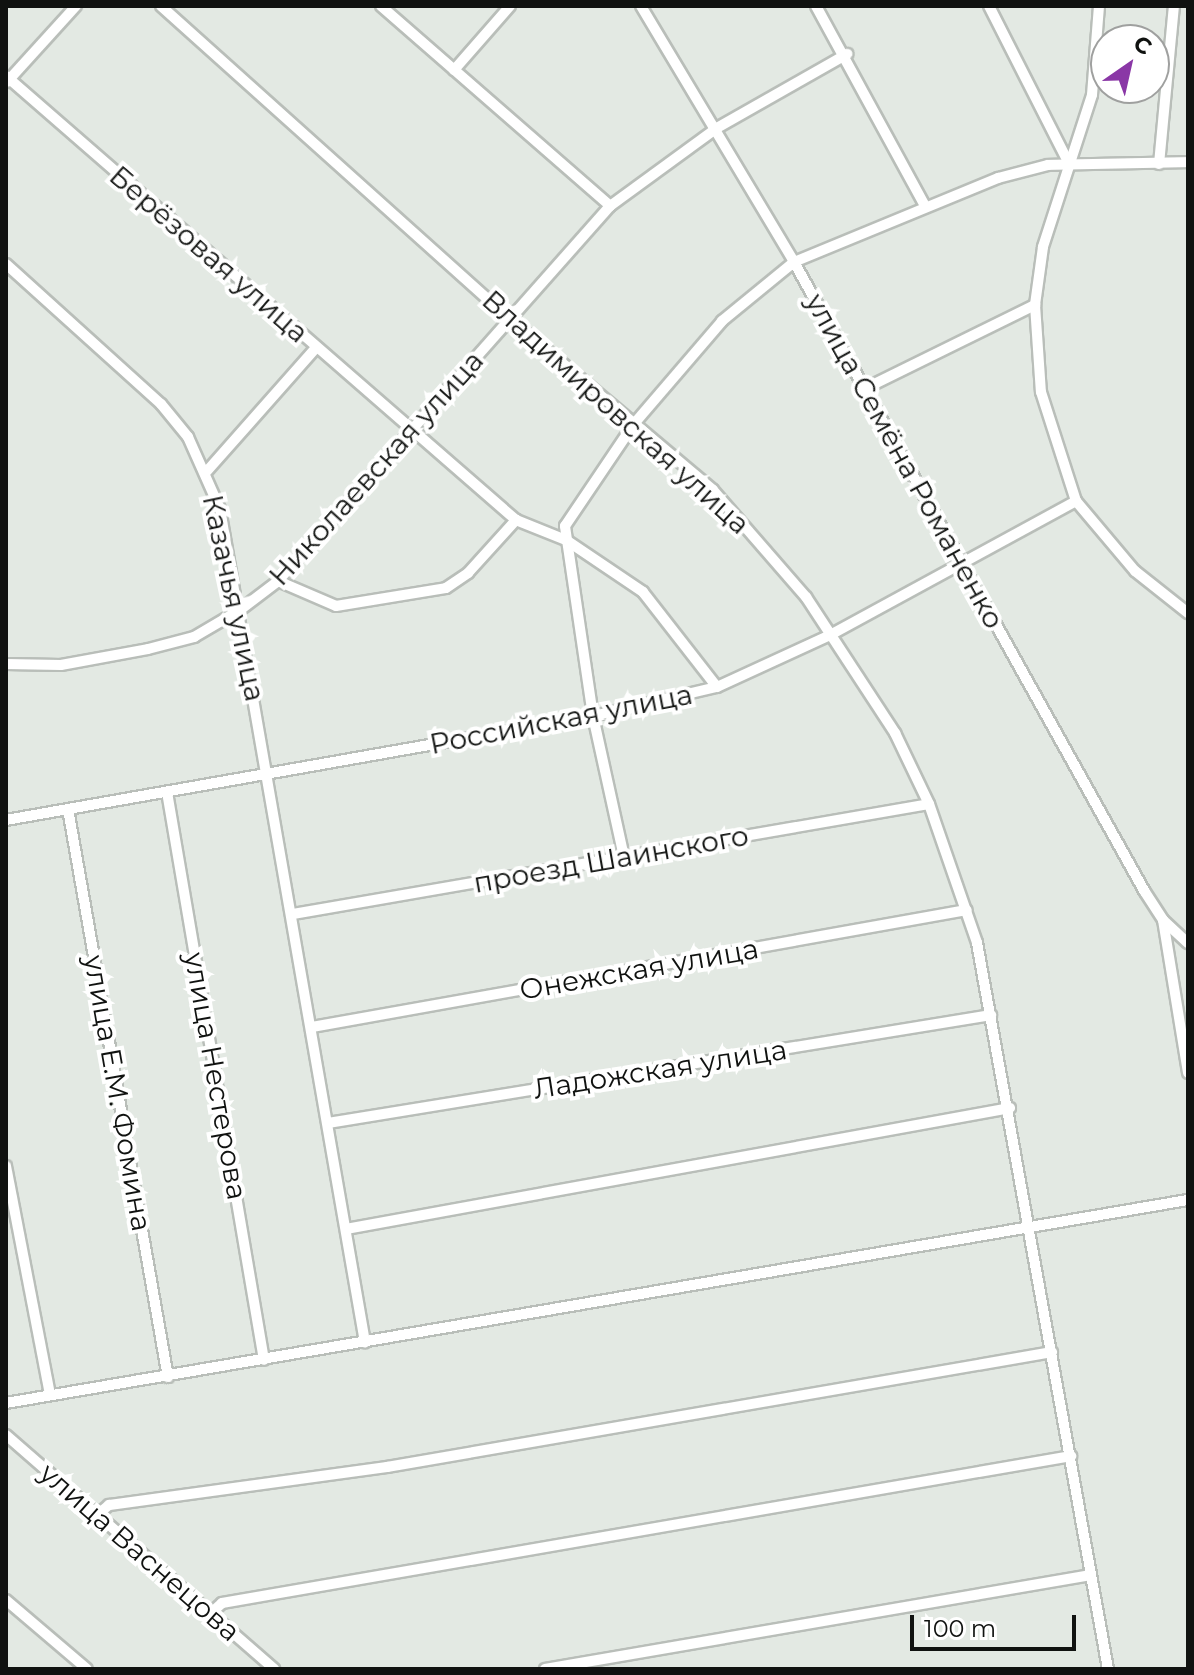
<!DOCTYPE html>
<html>
<head>
<meta charset="utf-8">
<style>
	body { margin:0 }
	#map { position:relative; width:1194px; height:1675px; overflow:hidden; background:#e3e9e3; font-family:Montserrat,sans-serif }
	div>[style] { position:absolute }
	.roads { filter:drop-shadow(2px 0 #b9beb9) drop-shadow(-2px 0 #b9beb9) drop-shadow(0 2px #b9beb9) drop-shadow(0 -2px #b9beb9) }
	.street>* { height:10px; margin:-5px; padding:0 5px; transform-origin:5px; border-radius:5px; background:#fff }
	span { translate:-50% -50%; white-space:nowrap; text-align:center; line-height:1.15; -webkit-text-stroke:8px #fff; paint-order:stroke }
	.street-label { font-size:28px; color:#101210 }
	.frame { position:absolute; inset:0; border:8px solid #101210; pointer-events:none }
	.north { position:absolute; left:1090px; top:24px; width:80px; height:80px; box-sizing:border-box; background:#fff; border:2px solid #9fa09f; border-radius:50%; rotate:34deg; font-size:22px; font-weight:700; line-height:32px; text-align:center; color:#101210 }
	.north::after { content:''; display:block; margin:auto; width:28px; height:36px; background:#8a37a6; clip-path:polygon(50% 0,100% 100%,50% 72%,0 100%) }
	.scale { position:absolute; left:910px; top:1615px; width:166px; height:36px; box-sizing:border-box; border:4px solid #101210; border-top:0; padding-left:10px; font-size:24px; line-height:28px; white-space:nowrap; color:#101210; -webkit-text-stroke:6px #fff; paint-order:stroke }
</style>
</head>
<body>
<div id="map">
	<div class="roads">
		<div class="street">
			<i style="left:161px;top:6px;width:469px;rotate:41.9deg"></i>
			<i style="left:510px;top:319px;width:265px;rotate:40.1deg"></i>
			<i style="left:713px;top:490px;width:142px;rotate:49deg"></i>
			<i style="left:806px;top:597px;width:163px;rotate:56.8deg"></i>
			<i style="left:895px;top:733px;width:79px;rotate:64.4deg"></i>
			<i style="left:929px;top:804px;width:147px;rotate:70.9deg"></i>
			<i style="left:977px;top:943px;width:738px;rotate:79.77deg"></i>
			<i style="left:381px;top:6px;width:304px;rotate:41.1deg"></i>
			<i style="left:641px;top:6px;width:298px;rotate:59.1deg"></i>
			<i style="left:794px;top:262px;width:721px;rotate:60.88deg"></i>
			<i style="left:1145px;top:892px;width:33px;rotate:57deg"></i>
			<i style="left:1163px;top:920px;width:34px;rotate:43deg"></i>
			<i style="left:816px;top:6px;width:228px;rotate:61.4deg"></i>
			<i style="left:989px;top:6px;width:177px;rotate:63.1deg"></i>
			<i style="left:1099px;top:6px;width:89px;rotate:94.5deg"></i>
			<i style="left:1092px;top:95px;width:160px;rotate:107.9deg"></i>
			<i style="left:1043px;top:247px;width:59px;rotate:97.9deg"></i>
			<i style="left:1035px;top:305px;width:87px;rotate:86.1deg"></i>
			<i style="left:1041px;top:392px;width:114px;rotate:72.2deg"></i>
			<i style="left:1076px;top:501px;width:92px;rotate:49.9deg"></i>
			<i style="left:1135px;top:571px;width:68px;rotate:38.4deg"></i>
			<i style="left:454px;top:70px;width:85px;rotate:-48.8deg"></i>
			<i style="left:6px;top:76px;width:676px;rotate:41.04deg"></i>
			<i style="left:516px;top:520px;width:54px;rotate:21.8deg"></i>
			<i style="left:566px;top:540px;width:93px;rotate:34deg"></i>
			<i style="left:643px;top:592px;width:120px;rotate:52.1deg"></i>
			<i style="left:7px;top:82px;width:103px;rotate:-47.8deg"></i>
			<i style="left:1159px;top:164px;width:159px;rotate:-84.6deg"></i>
			<i style="left:6px;top:264px;width:209px;rotate:42.1deg"></i>
			<i style="left:161px;top:404px;width:43px;rotate:50.7deg"></i>
			<i style="left:188px;top:437px;width:79px;rotate:66deg"></i>
			<i style="left:220px;top:509px;width:846px;rotate:80.13deg"></i>
			<i style="left:864px;top:389px;width:191px;rotate:-26.2deg"></i>
			<i style="left:207px;top:471px;width:164px;rotate:-48.5deg"></i>
			<i style="left:278px;top:581px;width:63px;rotate:23.3deg"></i>
			<i style="left:336px;top:606px;width:111px;rotate:-9.3deg"></i>
			<i style="left:446px;top:588px;width:27px;rotate:-34deg"></i>
			<i style="left:468px;top:573px;width:72px;rotate:-47.8deg"></i>
			<i style="left:6px;top:664px;width:55px;rotate:1deg"></i>
			<i style="left:61px;top:665px;width:88px;rotate:-10.4deg"></i>
			<i style="left:148px;top:649px;width:48px;rotate:-14.6deg"></i>
			<i style="left:194px;top:637px;width:53px;rotate:-30.4deg"></i>
			<i style="left:240px;top:610px;width:48px;rotate:-37.3deg"></i>
			<i style="left:278px;top:581px;width:501px;rotate:-48.48deg"></i>
			<i style="left:610px;top:206px;width:132px;rotate:-36.1deg"></i>
			<i style="left:717px;top:128px;width:150px;rotate:-29.6deg"></i>
			<i style="left:167px;top:792px;width:576px;rotate:80.31deg"></i>
			<i style="left:68px;top:809px;width:577px;rotate:80.02deg"></i>
			<i style="left:6px;top:820px;width:596px;rotate:-10.05deg"></i>
			<i style="left:593px;top:716px;width:127px;rotate:-13.2deg"></i>
			<i style="left:717px;top:687px;width:127px;rotate:-24.7deg"></i>
			<i style="left:832px;top:634px;width:278px;rotate:-28.6deg"></i>
			<i style="left:624px;top:857px;width:144px;rotate:-102.4deg"></i>
			<i style="left:593px;top:716px;width:192px;rotate:-98.4deg"></i>
			<i style="left:565px;top:526px;width:122px;rotate:-56deg"></i>
			<i style="left:633px;top:425px;width:137px;rotate:-49.4deg"></i>
			<i style="left:722px;top:321px;width:93px;rotate:-39.3deg"></i>
			<i style="left:794px;top:262px;width:221px;rotate:-22.4deg"></i>
			<i style="left:998px;top:178px;width:52px;rotate:-14.6deg"></i>
			<i style="left:1048px;top:165px;width:140px;rotate:-1.2deg"></i>
			<i style="left:293px;top:914px;width:645px;rotate:-9.81deg"></i>
			<i style="left:1163px;top:920px;width:155px;rotate:80.7deg"></i>
			<i style="left:312px;top:1027px;width:665px;rotate:-10.13deg"></i>
			<i style="left:328px;top:1123px;width:672px;rotate:-9.25deg"></i>
			<i style="left:6px;top:1166px;width:233px;rotate:79.1deg"></i>
			<i style="left:346px;top:1229px;width:675px;rotate:-10.33deg"></i>
			<i style="left:6px;top:1403px;width:1199px;rotate:-9.75deg"></i>
			<i style="left:6px;top:1435px;width:356px;rotate:41.1deg"></i>
			<i style="left:97px;top:1515px;width:16px;rotate:-40deg"></i>
			<i style="left:109px;top:1505px;width:281px;rotate:-7.8deg"></i>
			<i style="left:387px;top:1467px;width:675px;rotate:-9.81deg"></i>
			<i style="left:6px;top:1600px;width:106px;rotate:40.4deg"></i>
			<i style="left:211px;top:1613px;width:15px;rotate:-42deg"></i>
			<i style="left:222px;top:1603px;width:862px;rotate:-9.82deg"></i>
			<i style="left:545px;top:1669px;width:554px;rotate:-9.77deg"></i>
		</div>
	</div>
	<div class="street-label">
		<span style="left:209px;top:254px;rotate:41deg">Берёзовая улица</span>
		<span style="left:616px;top:412px;rotate:42deg">Владимировская улица</span>
		<span style="left:905px;top:461px;rotate:61deg">улица Семёна Романенко</span>
		<span style="left:376px;top:468px;rotate:-48deg">Николаевская улица</span>
		<span style="left:234px;top:598px;rotate:78deg">Казачья улица</span>
		<span style="left:561px;top:719px;rotate:-11deg">Российская улица</span>
		<span style="left:611px;top:859px;rotate:-10deg">проезд Шаинского</span>
		<span style="left:639px;top:969px;rotate:-10deg">Онежская улица</span>
		<span style="left:660px;top:1069px;rotate:-9deg">Ладожская улица</span>
		<span style="left:216px;top:1076px;rotate:80deg">улица Нестерова</span>
		<span style="left:118px;top:1093px;rotate:80deg">улица Е.М. Фомина</span>
		<span style="left:140px;top:1552px;rotate:41deg">улица Васнецова</span>
	</div>
	<div class="frame"></div>
	<div class="north">С</div>
	<div class="scale">100 m</div>
</div>
</body>
</html>
